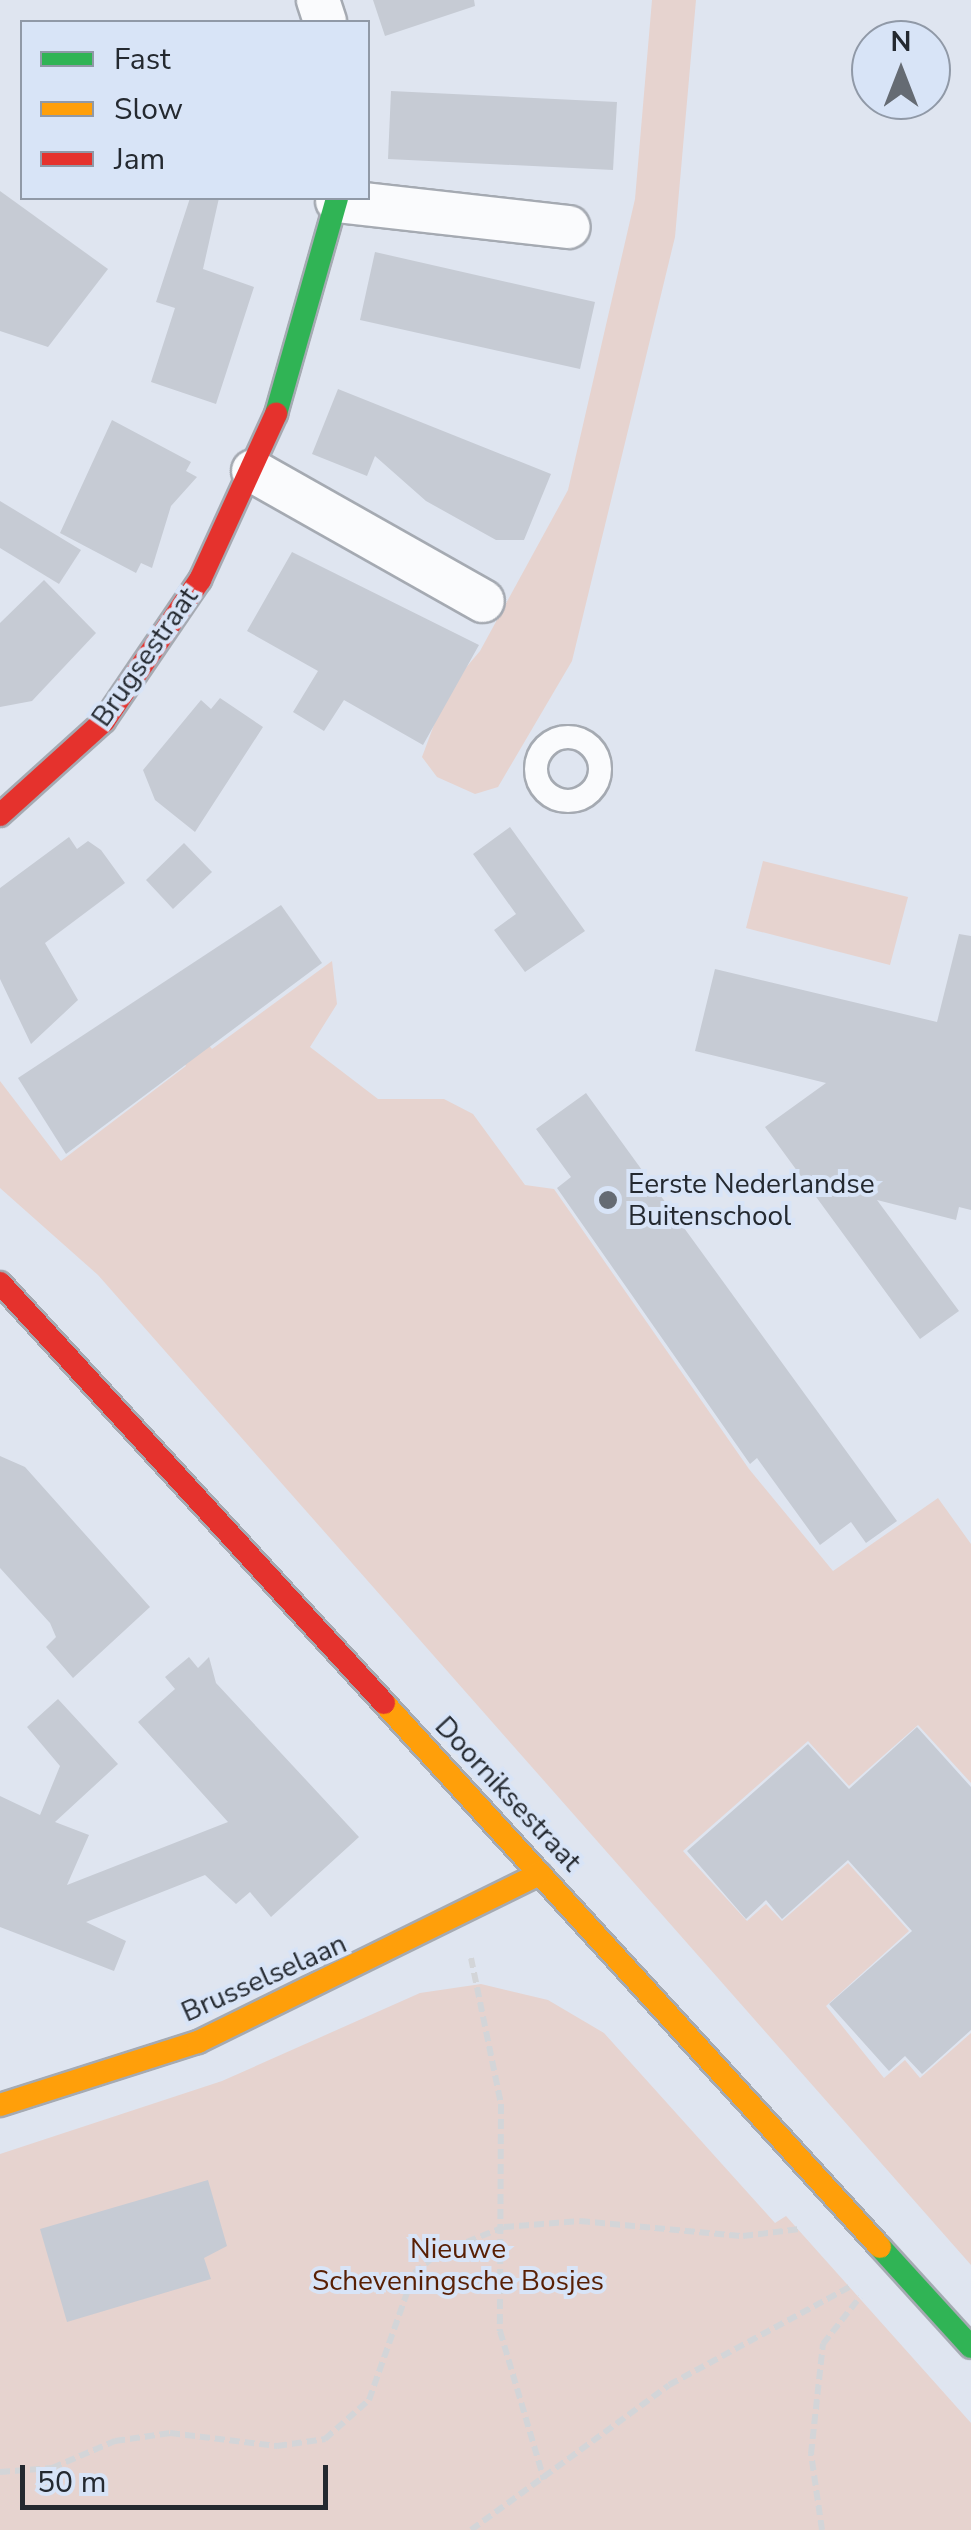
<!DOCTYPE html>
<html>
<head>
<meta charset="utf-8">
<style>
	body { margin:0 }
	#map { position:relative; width:971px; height:2530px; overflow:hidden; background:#dfe5f0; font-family:"Nunito Sans",sans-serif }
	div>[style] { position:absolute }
	.green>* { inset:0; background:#e6d3cf }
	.building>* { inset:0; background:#c6cbd4 }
	.path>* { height:6px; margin-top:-3px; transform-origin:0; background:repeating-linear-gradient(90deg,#d3d5d8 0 10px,transparent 0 15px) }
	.roads { filter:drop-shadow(2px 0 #a5aab2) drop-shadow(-2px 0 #a5aab2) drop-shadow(0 2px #a5aab2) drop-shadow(0 -2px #a5aab2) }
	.lane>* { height:22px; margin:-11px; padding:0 11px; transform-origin:11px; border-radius:11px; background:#fafbfd }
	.lane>.ring { margin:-11px; padding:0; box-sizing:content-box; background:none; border:22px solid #fafbfd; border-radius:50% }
	.street>* { height:42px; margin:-21px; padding:0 21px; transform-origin:21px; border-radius:21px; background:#fafbfd }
	.fast>* { height:22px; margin:-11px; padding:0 11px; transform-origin:11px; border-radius:11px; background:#30b455 }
	.slow>* { height:22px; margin:-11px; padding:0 11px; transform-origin:11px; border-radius:11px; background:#ff9f0a }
	.jam>* { height:22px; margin:-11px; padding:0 11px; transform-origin:11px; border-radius:11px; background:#e5322d }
	.dots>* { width:28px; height:28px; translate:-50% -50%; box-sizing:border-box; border:5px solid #d8e4f7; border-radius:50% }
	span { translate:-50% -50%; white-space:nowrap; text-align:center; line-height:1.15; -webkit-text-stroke:8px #d8e4f7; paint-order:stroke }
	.street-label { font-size:28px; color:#242930 }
	.poi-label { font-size:28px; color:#242930 }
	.left { translate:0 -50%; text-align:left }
	.park-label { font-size:28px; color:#581f04 }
	.legend { position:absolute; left:20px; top:20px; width:350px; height:180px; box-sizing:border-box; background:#d8e4f7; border:2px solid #9099a7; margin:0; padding:12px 18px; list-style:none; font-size:30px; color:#242930 }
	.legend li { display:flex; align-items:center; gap:20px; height:50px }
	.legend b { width:50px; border:2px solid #9099a7 }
	.north { position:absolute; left:851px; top:20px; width:100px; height:100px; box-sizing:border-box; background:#d8e4f7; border:2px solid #9099a7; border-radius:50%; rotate:0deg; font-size:28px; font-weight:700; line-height:40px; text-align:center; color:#242930 }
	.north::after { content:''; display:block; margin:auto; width:35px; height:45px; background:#656b73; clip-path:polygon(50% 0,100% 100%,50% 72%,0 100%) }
	.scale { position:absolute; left:20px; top:2465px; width:308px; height:45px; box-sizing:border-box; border:5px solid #242930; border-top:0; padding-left:12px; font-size:30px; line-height:35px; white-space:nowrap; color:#242930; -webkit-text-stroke:8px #d8e4f7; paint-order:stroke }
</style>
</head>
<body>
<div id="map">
	<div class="green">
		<i style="clip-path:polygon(652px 0,696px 0,675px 237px,572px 661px,498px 787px,475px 794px,437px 777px,422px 757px,447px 690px,480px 651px,568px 490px,635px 199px)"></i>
		<i style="clip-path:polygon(763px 861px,908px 897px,890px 965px,746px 928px)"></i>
		<i style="clip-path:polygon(332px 961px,337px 1004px,310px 1047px,378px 1099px,444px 1099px,473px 1114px,525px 1185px,554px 1189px,749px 1469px,833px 1571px,938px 1498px,971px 1544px,971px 1783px,918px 1725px,849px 1786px,808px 1741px,683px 1851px,747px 1921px,766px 1904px,782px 1921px,848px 1863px,909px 1931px,826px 2006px,884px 2078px,905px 2060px,920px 2078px,971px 2033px,971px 2265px,98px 1275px,0 1188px,0 1081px,61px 1161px,186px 1066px,178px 1052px,201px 1036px,212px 1049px)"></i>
		<i style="clip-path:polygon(481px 1984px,548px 2000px,604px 2033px,775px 2223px,786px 2216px,971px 2423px,971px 2530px,0 2530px,0 2154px,222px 2081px,420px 1993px)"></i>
	</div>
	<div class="building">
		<i style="clip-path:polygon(373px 0,474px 0,475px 6px,385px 36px)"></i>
		<i style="clip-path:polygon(391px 91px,617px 102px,613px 170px,388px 159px)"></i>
		<i style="clip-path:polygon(0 191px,108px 269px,48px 347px,0 331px)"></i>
		<i style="clip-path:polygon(190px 198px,219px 198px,203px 269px,254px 287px,216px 404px,151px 382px,175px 308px,156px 302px)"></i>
		<i style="clip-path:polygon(375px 252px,595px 302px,580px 369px,360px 320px)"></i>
		<i style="clip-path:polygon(338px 389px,551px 474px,524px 540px,496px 540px,426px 501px,375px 456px,367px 476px,312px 454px)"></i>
		<i style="clip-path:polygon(112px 420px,191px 462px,186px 471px,197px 477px,171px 506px,152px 568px,141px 563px,136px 573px,60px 533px)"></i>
		<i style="clip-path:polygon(0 501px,81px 550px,59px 584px,0 548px)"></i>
		<i style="clip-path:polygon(292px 552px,479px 645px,423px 745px,344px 700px,324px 731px,293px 712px,318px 671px,247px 631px)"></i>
		<i style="clip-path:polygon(44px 580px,96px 633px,32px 701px,0 707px,0 623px)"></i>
		<i style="clip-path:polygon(220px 698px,263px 727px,195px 832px,155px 800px,143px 770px,201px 700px,211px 709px)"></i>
		<i style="clip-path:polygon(510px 827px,585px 931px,525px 972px,494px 930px,516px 914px,473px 854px)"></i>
		<i style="clip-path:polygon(69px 837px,77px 849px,88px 841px,101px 850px,125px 883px,45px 943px,78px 1000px,31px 1044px,0 979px,0 888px)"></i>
		<i style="clip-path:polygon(184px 843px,212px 872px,173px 909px,146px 880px)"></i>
		<i style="clip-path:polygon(281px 905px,322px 963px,66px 1154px,18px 1078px)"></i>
		<i style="clip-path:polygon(959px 934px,971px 936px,971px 1210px,959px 1207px,956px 1220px,877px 1200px,959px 1311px,920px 1339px,765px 1127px,826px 1083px,695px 1051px,715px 969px,937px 1022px)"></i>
		<i style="clip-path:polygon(586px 1093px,897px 1521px,866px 1543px,851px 1522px,820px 1545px,757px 1458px,750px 1464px,557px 1188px,571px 1177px,536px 1129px)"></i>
		<i style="clip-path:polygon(0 1456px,25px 1467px,150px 1607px,73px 1678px,46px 1647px,56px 1637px,50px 1623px,0 1568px)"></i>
		<i style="clip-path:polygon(189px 1657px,198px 1668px,209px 1657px,216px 1683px,359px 1837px,271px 1917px,250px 1892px,236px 1904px,205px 1875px,86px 1922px,126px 1941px,114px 1971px,0 1927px,0 1796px,40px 1815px,60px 1766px,27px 1727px,58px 1699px,118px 1764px,55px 1822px,89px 1835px,67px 1885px,228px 1822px,138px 1722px,175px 1689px,165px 1677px)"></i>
		<i style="clip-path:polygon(917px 1727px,971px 1787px,971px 2030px,922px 2074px,905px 2056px,889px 2071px,829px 2004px,912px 1931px,848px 1860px,782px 1919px,766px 1900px,746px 1919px,687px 1851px,808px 1744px,849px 1789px)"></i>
		<i style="clip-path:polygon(208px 2180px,227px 2246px,204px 2258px,211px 2279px,67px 2322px,40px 2229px)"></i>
	</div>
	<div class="path">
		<i style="left:471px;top:1958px;width:149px;rotate:78.4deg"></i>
		<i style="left:501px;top:2104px;width:227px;rotate:90.3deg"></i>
		<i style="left:500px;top:2331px;width:155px;rotate:73.5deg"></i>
		<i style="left:0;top:2472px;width:52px;rotate:-4.4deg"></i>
		<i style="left:52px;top:2468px;width:69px;rotate:-23.2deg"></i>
		<i style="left:115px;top:2441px;width:56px;rotate:-8.3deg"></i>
		<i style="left:170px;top:2433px;width:108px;rotate:6.9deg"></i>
		<i style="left:277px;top:2446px;width:49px;rotate:-8.3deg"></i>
		<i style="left:325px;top:2439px;width:59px;rotate:-41.6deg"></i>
		<i style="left:369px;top:2400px;width:135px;rotate:-70.5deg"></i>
		<i style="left:414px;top:2273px;width:32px;rotate:-39deg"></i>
		<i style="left:439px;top:2253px;width:70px;rotate:-21.8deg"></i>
		<i style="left:504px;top:2227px;width:76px;rotate:-4.5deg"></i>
		<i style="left:580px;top:2221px;width:164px;rotate:5.3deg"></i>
		<i style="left:743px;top:2236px;width:57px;rotate:-7deg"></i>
		<i style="left:471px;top:2530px;width:245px;rotate:-36.2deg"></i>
		<i style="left:669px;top:2385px;width:207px;rotate:-28.5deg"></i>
		<i style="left:822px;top:2530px;width:77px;rotate:-98.2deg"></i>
		<i style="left:811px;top:2454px;width:111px;rotate:-83.8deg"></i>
		<i style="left:823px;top:2344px;width:60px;rotate:-51.8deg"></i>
	</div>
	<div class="roads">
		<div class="lane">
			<i class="ring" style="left:536px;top:737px;width:42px;height:42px"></i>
		</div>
		<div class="street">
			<i style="left:318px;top:0;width:23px;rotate:72deg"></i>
			<i style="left:337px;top:201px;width:233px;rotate:6.4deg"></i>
			<i style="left:253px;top:471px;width:264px;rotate:29.5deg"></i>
		</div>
		<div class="fast">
			<i style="left:276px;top:414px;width:224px;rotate:-74.2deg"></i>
			<i style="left:880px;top:2247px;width:135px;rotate:47.7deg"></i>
		</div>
		<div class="slow">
			<i style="left:384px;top:1703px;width:736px;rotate:47.64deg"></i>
			<i style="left:0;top:2105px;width:208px;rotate:-17.7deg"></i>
			<i style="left:198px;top:2042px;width:381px;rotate:-26.2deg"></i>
		</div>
		<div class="jam">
			<i style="left:0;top:815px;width:140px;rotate:-42.1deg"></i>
			<i style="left:104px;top:721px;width:171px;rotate:-55.8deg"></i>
			<i style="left:200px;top:580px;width:183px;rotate:-65.4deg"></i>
			<i style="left:0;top:1283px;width:569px;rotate:47.56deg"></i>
		</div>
	</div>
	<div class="dots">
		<i style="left:608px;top:1200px;background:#656b73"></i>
	</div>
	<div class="street-label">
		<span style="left:145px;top:657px;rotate:-55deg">Brugsestraat</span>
		<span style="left:508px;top:1794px;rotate:47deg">Doorniksestraat</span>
		<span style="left:264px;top:1978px;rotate:-24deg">Brusselselaan</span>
	</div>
	<div class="poi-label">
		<span class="left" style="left:628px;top:1200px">Eerste Nederlandse<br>Buitenschool</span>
	</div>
	<div class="park-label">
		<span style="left:458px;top:2265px">Nieuwe<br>Scheveningsche Bosjes</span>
	</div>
	<ul class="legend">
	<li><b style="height:12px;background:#30b455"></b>Fast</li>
	<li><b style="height:12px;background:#ff9f0a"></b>Slow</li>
	<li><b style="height:12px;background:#e5322d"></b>Jam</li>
	</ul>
	<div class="north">N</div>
	<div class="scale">50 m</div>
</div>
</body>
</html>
